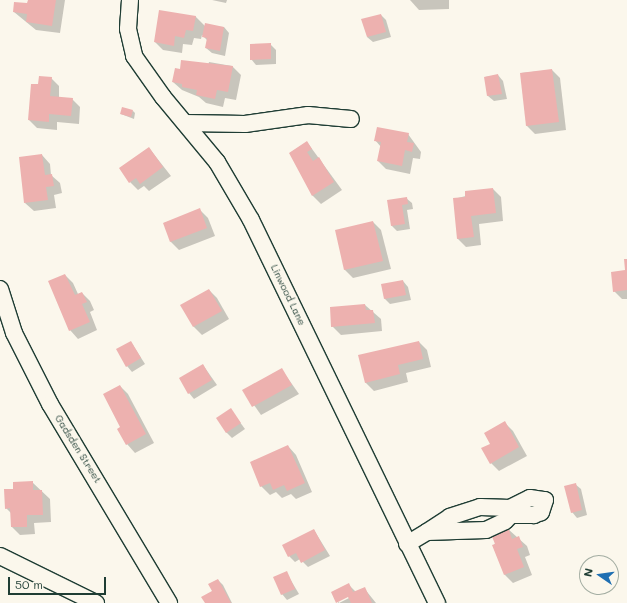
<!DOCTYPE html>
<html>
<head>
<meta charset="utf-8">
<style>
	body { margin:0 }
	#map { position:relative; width:627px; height:603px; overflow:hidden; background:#fbf7ec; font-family:Mali,sans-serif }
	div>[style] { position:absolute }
	.shadow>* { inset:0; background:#0003 }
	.building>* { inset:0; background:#edb1af }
	.roads { filter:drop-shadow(1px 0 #1f3d34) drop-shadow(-1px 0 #1f3d34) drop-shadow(0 1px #1f3d34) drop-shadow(0 -1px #1f3d34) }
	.minor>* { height:16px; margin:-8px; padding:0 8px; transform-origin:8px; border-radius:8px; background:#fbf7ec }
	span { translate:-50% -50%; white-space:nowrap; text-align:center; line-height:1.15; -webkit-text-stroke:4px #fbf7ec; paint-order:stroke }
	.street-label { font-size:10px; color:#1f3d34 }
	.north { position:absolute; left:579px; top:555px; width:40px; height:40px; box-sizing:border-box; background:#fbf7ec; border:1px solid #a3ada2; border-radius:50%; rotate:283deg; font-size:11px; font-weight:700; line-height:16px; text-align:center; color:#1f3d34 }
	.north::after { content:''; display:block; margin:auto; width:14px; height:18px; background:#1f6fb2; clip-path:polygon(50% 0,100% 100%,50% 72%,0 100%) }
	.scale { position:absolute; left:8px; top:577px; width:98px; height:18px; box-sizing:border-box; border:2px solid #1f3d34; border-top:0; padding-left:5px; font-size:12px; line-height:14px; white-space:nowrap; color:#1f3d34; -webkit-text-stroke:3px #fbf7ec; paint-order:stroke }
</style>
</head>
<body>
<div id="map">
	<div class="shadow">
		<i style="clip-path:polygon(29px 0,65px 0,60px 33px,36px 30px,14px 12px,28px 5px)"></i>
		<i style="clip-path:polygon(212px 0,227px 0,226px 3px)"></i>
		<i style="clip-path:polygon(410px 0,449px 0,449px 9px,419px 10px)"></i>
		<i style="clip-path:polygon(381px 15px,386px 20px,391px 37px,373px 42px,367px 37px)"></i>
		<i style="clip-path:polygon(195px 16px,205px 26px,224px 27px,229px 33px,225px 56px,212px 53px,206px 48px,208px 41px,202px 35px,201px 39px,194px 38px,192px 45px,183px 44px,182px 53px,163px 50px,155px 42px)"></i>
		<i style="clip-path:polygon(270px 44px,276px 50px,276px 64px,256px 65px,251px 59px)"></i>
		<i style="clip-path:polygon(209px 62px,232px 66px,241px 75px,236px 100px,225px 98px,223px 107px,206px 103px,199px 97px,182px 90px,173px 82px,181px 70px,208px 66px)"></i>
		<i style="clip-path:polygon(552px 70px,560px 78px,566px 130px,535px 134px,527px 126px,521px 73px)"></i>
		<i style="clip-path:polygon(498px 75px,503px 81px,507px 99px,494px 101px,488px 96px,485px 77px)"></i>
		<i style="clip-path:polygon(51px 78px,59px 86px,59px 98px,72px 99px,80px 107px,79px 124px,57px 122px,57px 130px,37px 128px,29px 120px,39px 86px)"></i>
		<i style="clip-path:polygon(133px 111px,135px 113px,134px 119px,121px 114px)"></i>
		<i style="clip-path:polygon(408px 134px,421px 152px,420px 159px,413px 158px,410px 174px,386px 169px,378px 161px,381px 147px,375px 140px)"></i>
		<i style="clip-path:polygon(307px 142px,342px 190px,321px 204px,313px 196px,290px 153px)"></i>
		<i style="clip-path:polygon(149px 148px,171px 176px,149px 191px,144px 186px,138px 190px,130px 182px)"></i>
		<i style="clip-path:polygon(42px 155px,50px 164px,51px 175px,60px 183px,62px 193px,54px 195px,56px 208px,34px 211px,25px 203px)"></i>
		<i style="clip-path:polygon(493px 189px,501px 197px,503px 221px,479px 224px,481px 245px,466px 247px,458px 239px,454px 199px)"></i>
		<i style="clip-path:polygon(406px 198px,412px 203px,413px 209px,407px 210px,410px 229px,397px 231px,392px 226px,388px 201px)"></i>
		<i style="clip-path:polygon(200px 210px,208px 218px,215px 236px,179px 250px,171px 242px,164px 223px)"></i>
		<i style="clip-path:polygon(373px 222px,381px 230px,391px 269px,353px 278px,345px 270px,336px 231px)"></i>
		<i style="clip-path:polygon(627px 260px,627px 299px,622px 299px,614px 291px,626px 271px)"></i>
		<i style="clip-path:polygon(65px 275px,73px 283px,78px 294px,82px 293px,90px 301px,94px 310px,90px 312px,97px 330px,78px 339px,70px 330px)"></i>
		<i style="clip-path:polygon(403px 281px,408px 287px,411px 300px,390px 304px,385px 299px,382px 285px)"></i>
		<i style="clip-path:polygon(209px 290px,217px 298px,229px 319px,202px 335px,194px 327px,182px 306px)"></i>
		<i style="clip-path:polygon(365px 305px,381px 319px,382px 331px,341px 335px,332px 326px)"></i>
		<i style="clip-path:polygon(131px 342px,145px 364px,132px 372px,127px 366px)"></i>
		<i style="clip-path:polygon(419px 342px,427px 350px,431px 367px,406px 373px,408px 382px,374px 391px,365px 382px)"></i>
		<i style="clip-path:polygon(203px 365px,217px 385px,194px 399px,189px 393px)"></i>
		<i style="clip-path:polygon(282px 370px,299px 394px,261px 415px,244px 391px)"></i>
		<i style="clip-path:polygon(120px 386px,128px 394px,154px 443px,135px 453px,127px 444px,122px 428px)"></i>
		<i style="clip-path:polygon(231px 410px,245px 429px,232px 438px,226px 432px)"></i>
		<i style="clip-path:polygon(504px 422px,513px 431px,527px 456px,499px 471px,491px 463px,491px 444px)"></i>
		<i style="clip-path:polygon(288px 446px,296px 455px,312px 492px,296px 499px,291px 494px,282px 498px,276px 492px,270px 495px,261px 486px)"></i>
		<i style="clip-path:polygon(32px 482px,50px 499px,51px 522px,34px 523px,35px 534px,20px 535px,12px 527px,11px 513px,6px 508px)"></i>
		<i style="clip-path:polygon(575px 484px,581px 489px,587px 515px,577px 518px,572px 512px)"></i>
		<i style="clip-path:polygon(507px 528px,527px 546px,530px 555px,525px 557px,532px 575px,513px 583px,505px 575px,493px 546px)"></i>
		<i style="clip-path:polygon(314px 530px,330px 556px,308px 567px,300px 559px,295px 562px,289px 556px)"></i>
		<i style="clip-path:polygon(286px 572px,299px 594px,287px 600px,282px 594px)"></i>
		<i style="clip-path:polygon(218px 580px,223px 585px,232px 603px,206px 603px)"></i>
		<i style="clip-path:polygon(evenodd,349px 585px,356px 592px,364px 588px,376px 603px,338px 603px,349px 585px,352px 594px,353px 596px,339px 603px,339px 600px,352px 594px)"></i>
	</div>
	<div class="building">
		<i style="clip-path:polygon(28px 0,56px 0,52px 26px,26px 22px,27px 14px,13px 12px,14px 2px,27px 3px)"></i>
		<i style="clip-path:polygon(159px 10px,196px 16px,193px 31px,186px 30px,184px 38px,175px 36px,174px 46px,154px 42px)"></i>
		<i style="clip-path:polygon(381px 14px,386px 32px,367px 37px,361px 19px)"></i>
		<i style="clip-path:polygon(205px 23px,224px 27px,220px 51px,205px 48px,207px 38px,202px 37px)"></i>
		<i style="clip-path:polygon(271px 43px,271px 59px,250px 60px,250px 44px)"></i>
		<i style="clip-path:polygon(181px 60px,233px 66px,228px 92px,217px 90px,215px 99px,196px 95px,197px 90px,182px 87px,182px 84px,172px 82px,175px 68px,180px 69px)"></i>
		<i style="clip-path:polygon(552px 69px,559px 122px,526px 126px,520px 73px)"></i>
		<i style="clip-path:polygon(498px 74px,502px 94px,487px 96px,484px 77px)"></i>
		<i style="clip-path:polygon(39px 76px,52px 77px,50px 96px,73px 98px,71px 116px,49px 114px,49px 122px,28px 120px,31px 84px,38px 84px)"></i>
		<i style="clip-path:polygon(122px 107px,133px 110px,131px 117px,120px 114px)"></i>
		<i style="clip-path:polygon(377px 127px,409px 133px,407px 142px,414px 143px,412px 152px,405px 150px,402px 166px,377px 161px,381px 142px,374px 141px)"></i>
		<i style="clip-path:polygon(307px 141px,312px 149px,307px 152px,313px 161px,319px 157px,334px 182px,312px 196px,289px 153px)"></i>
		<i style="clip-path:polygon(149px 147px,163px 167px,140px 184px,136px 178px,129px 183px,119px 168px)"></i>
		<i style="clip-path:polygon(42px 154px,45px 175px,52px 174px,54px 186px,46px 187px,48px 200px,24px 203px,19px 157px)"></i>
		<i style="clip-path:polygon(493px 188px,496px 213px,471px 216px,474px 237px,457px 239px,453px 198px,465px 197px,465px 191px)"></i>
		<i style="clip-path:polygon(407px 197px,408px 204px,402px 205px,405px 224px,391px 226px,387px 200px)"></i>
		<i style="clip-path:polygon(200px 208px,207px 228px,170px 242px,163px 223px)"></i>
		<i style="clip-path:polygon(373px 221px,383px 261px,344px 270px,335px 230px)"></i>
		<i style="clip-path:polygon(624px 259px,627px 259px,627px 290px,613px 292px,611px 272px,625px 270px)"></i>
		<i style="clip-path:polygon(65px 274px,75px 295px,82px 292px,87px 302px,82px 304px,90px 322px,69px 331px,48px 281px)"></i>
		<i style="clip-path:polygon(403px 280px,406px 295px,384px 299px,381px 284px)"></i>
		<i style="clip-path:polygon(209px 289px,222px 311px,193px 327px,180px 305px)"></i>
		<i style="clip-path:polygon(365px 304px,366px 310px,373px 310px,375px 323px,331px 327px,330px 307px)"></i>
		<i style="clip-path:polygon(131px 341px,141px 358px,126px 367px,116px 349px)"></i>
		<i style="clip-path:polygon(419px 341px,423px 359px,398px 365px,400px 374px,365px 383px,358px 355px)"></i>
		<i style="clip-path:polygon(203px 364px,212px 380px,188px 394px,179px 378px)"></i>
		<i style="clip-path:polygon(282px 368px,292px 385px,252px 407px,242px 390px)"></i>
		<i style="clip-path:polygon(120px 385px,146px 434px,126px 445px,117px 429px,120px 427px,103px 394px)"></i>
		<i style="clip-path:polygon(231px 408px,241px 423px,226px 433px,216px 418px)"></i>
		<i style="clip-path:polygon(505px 421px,519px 447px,490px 464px,481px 448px,490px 444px,484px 433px)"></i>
		<i style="clip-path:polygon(288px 445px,305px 483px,287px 491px,284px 485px,273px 490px,270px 483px,260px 487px,250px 462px)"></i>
		<i style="clip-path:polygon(33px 481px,33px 490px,42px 490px,43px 515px,27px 515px,27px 527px,11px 527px,10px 508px,5px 509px,4px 489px,13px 489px,13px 482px)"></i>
		<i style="clip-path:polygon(576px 483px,582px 510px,571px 513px,564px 486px)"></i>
		<i style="clip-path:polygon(508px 527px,512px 539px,519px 536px,523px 547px,517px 549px,524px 567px,504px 575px,492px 545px,495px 544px,491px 534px)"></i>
		<i style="clip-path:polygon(314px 529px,325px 550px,301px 563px,296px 553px,288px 557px,282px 545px)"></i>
		<i style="clip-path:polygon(287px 571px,295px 589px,281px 595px,273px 577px)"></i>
		<i style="clip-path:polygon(218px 579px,231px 603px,205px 603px,201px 597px,212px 591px,208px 584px)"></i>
		<i style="clip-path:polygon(349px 583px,353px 592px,365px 587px,372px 603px,351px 603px,348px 597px,336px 603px,331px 592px)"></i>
	</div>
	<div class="roads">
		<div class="minor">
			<i style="left:130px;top:0;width:29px;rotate:94deg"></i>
			<i style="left:128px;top:29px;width:28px;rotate:77deg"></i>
			<i style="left:134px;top:56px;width:50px;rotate:54.7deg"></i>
			<i style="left:163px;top:97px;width:85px;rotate:50.3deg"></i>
			<i style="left:217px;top:162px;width:67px;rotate:59.6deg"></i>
			<i style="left:251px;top:220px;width:426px;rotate:64.1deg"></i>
			<i style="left:185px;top:123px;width:60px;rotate:1deg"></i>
			<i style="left:245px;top:124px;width:64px;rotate:-8.1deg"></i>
			<i style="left:308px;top:115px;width:43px;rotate:5.3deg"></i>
			<i style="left:0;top:289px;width:46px;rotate:72.3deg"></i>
			<i style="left:14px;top:333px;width:80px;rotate:63.1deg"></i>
			<i style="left:50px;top:404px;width:232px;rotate:59.1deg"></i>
			<i style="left:510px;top:508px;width:22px;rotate:-27deg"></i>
			<i style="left:530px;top:498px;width:15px;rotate:8deg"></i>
			<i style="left:545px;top:500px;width:13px;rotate:108deg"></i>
			<i style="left:541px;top:512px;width:8px;rotate:157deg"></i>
			<i style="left:534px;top:515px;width:23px;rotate:180deg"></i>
			<i style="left:407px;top:544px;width:23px;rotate:-31deg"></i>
			<i style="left:427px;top:532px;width:59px;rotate:-1.9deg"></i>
			<i style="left:486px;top:530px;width:21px;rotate:-25deg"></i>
			<i style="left:505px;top:521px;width:8px;rotate:-45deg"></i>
			<i style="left:511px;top:515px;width:7px;rotate:-98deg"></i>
			<i style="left:510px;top:508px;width:30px;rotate:-178deg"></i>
			<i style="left:480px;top:507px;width:32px;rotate:162deg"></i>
			<i style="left:450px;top:517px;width:27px;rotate:147deg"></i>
			<i style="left:0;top:556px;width:107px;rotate:26.1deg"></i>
		</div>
	</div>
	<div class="street-label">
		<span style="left:288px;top:295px;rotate:64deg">Linwood Lane</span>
		<span style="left:78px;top:449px;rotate:58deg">Gadsden Street</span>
	</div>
	<div class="north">N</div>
	<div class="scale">50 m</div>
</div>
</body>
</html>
